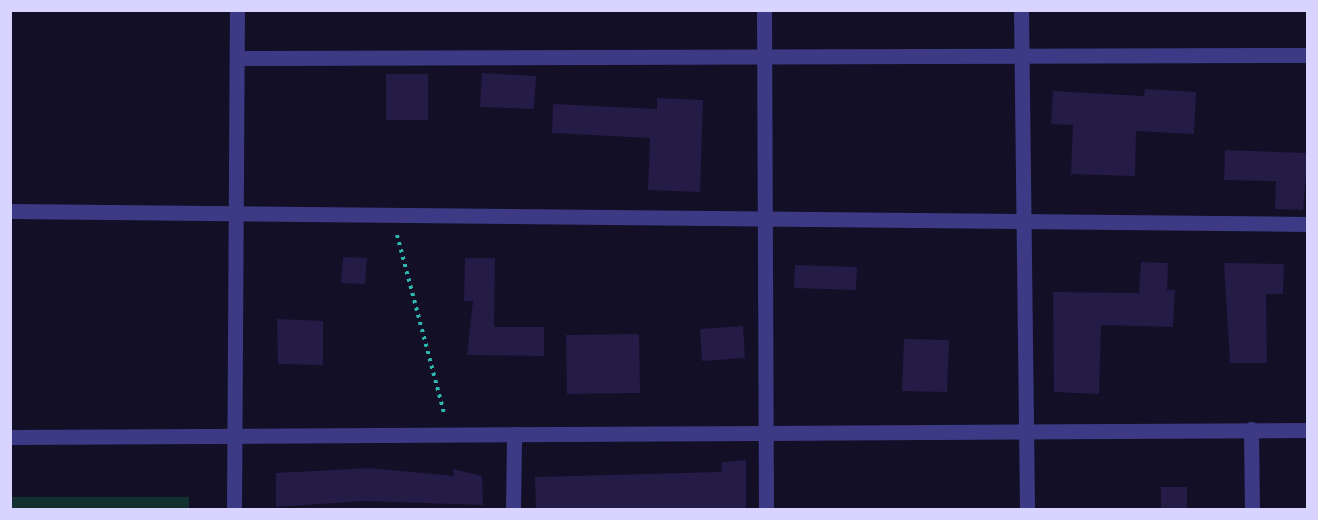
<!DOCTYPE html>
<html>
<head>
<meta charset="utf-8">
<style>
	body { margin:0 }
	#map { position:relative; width:1318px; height:520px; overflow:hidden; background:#130f26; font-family:"Source Sans 3",sans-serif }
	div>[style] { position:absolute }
	.green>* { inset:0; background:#12302f }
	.building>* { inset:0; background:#241b47 }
	.path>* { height:4px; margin-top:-2px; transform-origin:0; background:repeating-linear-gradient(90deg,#2fb8b0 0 3px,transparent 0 7.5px) }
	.minor>* { height:15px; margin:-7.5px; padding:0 7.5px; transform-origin:7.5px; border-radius:7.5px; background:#3d3a85 }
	span { translate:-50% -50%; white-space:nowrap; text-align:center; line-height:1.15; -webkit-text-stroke:4.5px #130f26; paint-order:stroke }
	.frame { position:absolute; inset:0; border:12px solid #d9d4ff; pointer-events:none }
</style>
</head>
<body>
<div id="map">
	<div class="green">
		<i style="clip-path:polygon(10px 497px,189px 497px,189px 509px,11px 509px)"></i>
	</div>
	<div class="building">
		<i style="clip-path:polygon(482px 73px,536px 76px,534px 109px,480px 107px)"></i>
		<i style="clip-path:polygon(386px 74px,428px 74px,428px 120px,386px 120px)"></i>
		<i style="clip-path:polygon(1145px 89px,1196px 92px,1194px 134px,1136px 131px,1135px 176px,1071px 174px,1073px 125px,1051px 124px,1053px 91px,1144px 96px)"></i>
		<i style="clip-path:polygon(657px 98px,703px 100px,700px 192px,648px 190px,650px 138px,552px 133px,553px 104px,657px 109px)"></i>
		<i style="clip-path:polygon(1225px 150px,1308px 153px,1303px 210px,1275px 209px,1276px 181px,1224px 180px)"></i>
		<i style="clip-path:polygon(343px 257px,367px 258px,365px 284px,341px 283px)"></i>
		<i style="clip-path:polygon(465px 258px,495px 258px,494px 327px,544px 327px,544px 356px,467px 355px,473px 301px,464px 301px)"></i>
		<i style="clip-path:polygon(1141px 262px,1168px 263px,1167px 290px,1175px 290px,1173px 327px,1101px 325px,1099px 394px,1054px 392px,1053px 292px,1139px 293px)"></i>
		<i style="clip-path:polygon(1224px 263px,1284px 264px,1283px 294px,1266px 294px,1267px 363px,1230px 363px)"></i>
		<i style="clip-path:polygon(795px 265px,857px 267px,856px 290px,794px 288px)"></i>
		<i style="clip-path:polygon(277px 319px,323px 321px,323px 365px,278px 364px)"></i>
		<i style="clip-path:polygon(743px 326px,745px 358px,702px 361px,700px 329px)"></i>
		<i style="clip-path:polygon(639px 334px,640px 393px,567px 394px,566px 335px)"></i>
		<i style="clip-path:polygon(904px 339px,949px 340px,947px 392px,902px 391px)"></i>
		<i style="clip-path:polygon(746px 460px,746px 509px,536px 509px,535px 477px,721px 472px,722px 462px)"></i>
		<i style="clip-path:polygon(369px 468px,454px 476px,453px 469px,482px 476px,483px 505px,364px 501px,276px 507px,276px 473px)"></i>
		<i style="clip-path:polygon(1161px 487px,1187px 487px,1187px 510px,1161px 510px)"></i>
	</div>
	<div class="path">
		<i style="left:397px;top:235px;width:184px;rotate:75.2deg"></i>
	</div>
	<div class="minor">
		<i style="left:764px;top:10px;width:500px;rotate:89.77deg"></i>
		<i style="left:1021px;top:10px;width:500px;rotate:89.31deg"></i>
		<i style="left:237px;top:58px;width:1071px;rotate:-0.16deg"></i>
		<i style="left:10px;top:211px;width:1298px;rotate:0.57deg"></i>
		<i style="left:1251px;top:429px;width:81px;rotate:89.3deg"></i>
		<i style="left:10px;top:437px;width:1298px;rotate:-0.31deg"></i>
		<i style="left:234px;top:510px;width:500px;rotate:-89.66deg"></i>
		<i style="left:513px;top:510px;width:76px;rotate:-89.2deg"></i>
	</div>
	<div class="frame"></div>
</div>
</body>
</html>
